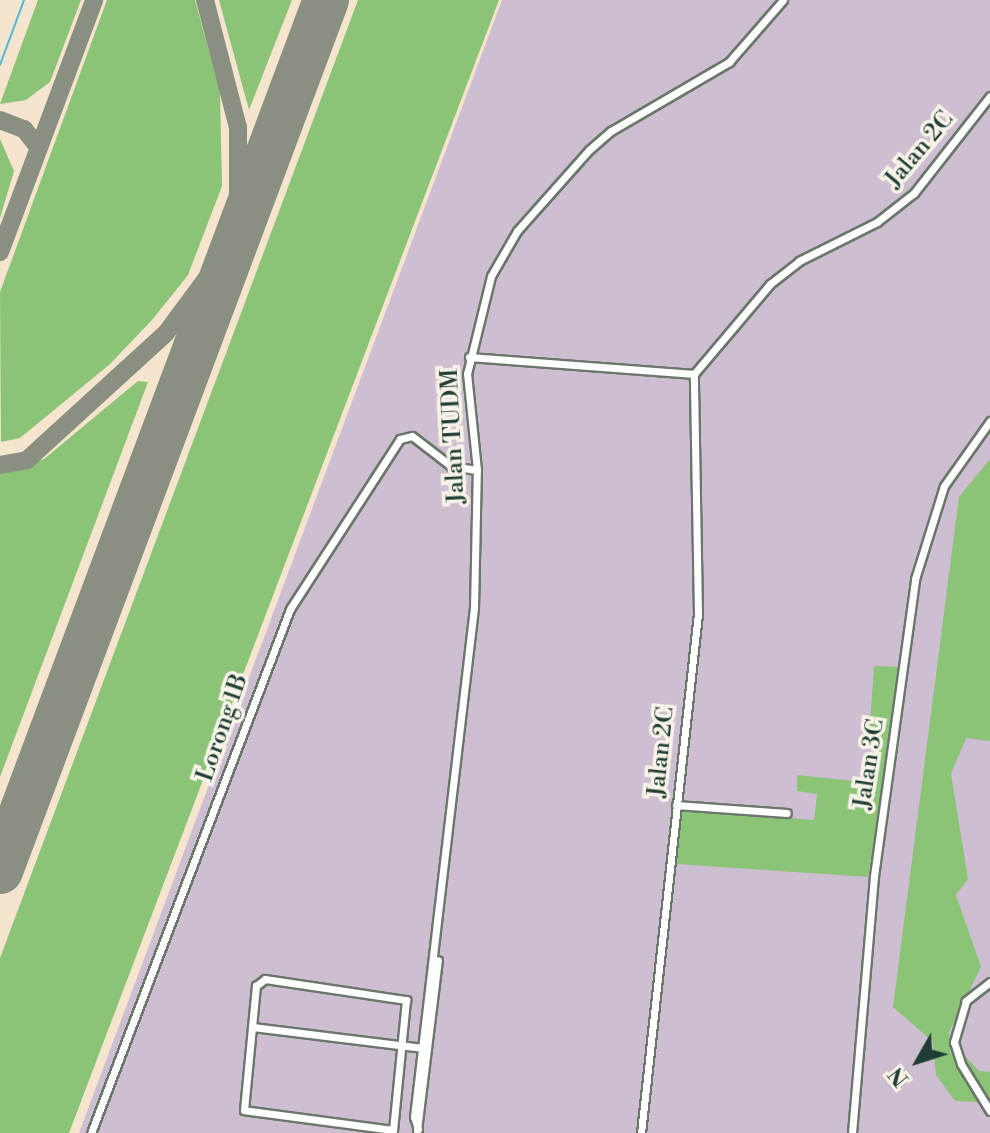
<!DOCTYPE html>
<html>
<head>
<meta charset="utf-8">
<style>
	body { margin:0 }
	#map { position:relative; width:990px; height:1133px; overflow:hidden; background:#f5e4ce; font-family:"Libre Bodoni",serif }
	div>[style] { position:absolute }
	.industrial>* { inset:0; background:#cebed1 }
	.green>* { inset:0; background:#8bc377 }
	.stream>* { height:2px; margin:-1px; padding:0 1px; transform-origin:1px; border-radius:1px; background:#53bad1 }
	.taxiway>* { height:18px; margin:-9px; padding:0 9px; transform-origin:9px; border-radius:9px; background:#8a9081 }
	.runway>* { height:46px; margin:-23px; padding:0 23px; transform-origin:23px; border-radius:23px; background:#8a9081 }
	.roads { filter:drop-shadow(2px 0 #6a776a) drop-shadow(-2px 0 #6a776a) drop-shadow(0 2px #6a776a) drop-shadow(0 -2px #6a776a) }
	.minor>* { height:7px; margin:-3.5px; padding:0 3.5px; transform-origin:3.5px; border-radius:3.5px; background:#fff }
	span { translate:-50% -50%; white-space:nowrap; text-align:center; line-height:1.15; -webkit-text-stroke:7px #f7f3e8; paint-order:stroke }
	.street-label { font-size:24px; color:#1f3d34 }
	.north { position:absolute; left:878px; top:1021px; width:80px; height:80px; -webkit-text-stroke:6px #f7f3e8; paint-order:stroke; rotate:231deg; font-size:22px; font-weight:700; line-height:32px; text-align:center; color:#1f3d34 }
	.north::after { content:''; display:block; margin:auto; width:28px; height:36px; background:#1f3d34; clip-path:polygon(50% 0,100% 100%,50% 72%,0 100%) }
</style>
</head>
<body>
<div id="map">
	<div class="industrial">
		<i style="clip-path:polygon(502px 0,990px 0,990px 1133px,79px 1133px)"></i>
	</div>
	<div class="green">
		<i style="clip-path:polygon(38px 0,81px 0,50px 82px,26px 100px,0 104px)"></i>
		<i style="clip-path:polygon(107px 0,195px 0,220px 92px,222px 186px,188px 275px,152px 320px,110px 364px,20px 438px,1px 442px,0 292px)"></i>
		<i style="clip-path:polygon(219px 0,292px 0,249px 110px)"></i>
		<i style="clip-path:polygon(358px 0,499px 0,69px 1133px,0 1133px,0 958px)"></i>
		<i style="clip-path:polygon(0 139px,14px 171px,0 218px)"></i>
		<i style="clip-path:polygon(138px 381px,148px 382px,0 777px,0 473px,44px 459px)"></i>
		<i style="clip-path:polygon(990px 459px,990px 741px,966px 738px,951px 774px,968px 879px,956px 895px,981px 967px,949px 1032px,950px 1051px,979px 1102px,955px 1101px,936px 1075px,933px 1042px,893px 1007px,959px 497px)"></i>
		<i style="clip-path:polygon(874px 666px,901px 667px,868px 877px,677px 864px,682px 810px,814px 820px,817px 794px,797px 791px,797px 775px,874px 783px,879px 745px,869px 741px)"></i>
		<i style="clip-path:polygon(960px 1051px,979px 1071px,990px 1072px,990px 1107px)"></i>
	</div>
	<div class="stream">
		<i style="left:0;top:65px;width:69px;rotate:-69.7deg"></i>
	</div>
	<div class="taxiway">
		<i style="left:205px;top:0;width:132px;rotate:75.5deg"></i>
		<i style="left:238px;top:128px;width:88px;rotate:90deg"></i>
		<i style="left:0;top:120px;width:26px;rotate:21deg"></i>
		<i style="left:24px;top:129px;width:24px;rotate:52deg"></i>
		<i style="left:0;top:252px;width:269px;rotate:-69.5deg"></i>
		<i style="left:0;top:465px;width:27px;rotate:-10deg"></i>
		<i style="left:27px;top:460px;width:188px;rotate:-42.4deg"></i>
		<i style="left:166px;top:333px;width:77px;rotate:-53.4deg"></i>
		<i style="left:212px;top:271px;width:86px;rotate:-61.7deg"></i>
	</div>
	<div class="runway">
		<i style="left:0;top:871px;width:930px;rotate:-69.48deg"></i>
	</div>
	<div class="roads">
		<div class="minor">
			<i style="left:469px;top:357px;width:226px;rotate:4.3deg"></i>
			<i style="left:676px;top:805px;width:111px;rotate:4.1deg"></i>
			<i style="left:265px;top:979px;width:143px;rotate:8.5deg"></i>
			<i style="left:406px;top:1000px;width:131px;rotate:95.7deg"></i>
			<i style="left:393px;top:1130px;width:150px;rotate:-172.4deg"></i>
			<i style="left:244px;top:1110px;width:125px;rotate:-84.5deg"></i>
			<i style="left:256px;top:986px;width:11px;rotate:-38deg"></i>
			<i style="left:990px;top:982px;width:31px;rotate:142deg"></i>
			<i style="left:966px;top:1001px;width:43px;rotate:106.3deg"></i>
			<i style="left:954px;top:1042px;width:23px;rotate:72deg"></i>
			<i style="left:961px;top:1064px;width:55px;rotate:58.3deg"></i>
			<i style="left:252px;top:1027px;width:173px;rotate:7deg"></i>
			<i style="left:418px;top:1129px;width:13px;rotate:-108deg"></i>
			<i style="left:414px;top:1117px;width:513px;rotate:-83.28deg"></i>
			<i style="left:474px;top:608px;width:138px;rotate:-88.8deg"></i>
			<i style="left:477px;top:470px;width:97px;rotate:-95.9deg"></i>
			<i style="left:467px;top:374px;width:101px;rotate:-76.2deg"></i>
			<i style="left:491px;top:276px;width:52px;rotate:-60deg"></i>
			<i style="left:517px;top:231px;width:108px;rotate:-48.4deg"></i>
			<i style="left:589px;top:150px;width:29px;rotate:-41deg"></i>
			<i style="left:611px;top:131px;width:137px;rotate:-30.3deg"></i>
			<i style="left:729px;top:62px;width:82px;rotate:-48.9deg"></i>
			<i style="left:417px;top:1130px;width:171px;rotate:-83deg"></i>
			<i style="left:91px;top:1133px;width:561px;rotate:-69.2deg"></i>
			<i style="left:290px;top:609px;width:202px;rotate:-57.1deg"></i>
			<i style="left:400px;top:439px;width:12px;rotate:-14deg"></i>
			<i style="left:412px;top:436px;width:49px;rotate:37.6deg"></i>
			<i style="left:451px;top:466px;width:26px;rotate:9deg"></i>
			<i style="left:641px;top:1133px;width:523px;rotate:-83.74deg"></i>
			<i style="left:698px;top:613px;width:239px;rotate:-91deg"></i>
			<i style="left:694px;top:374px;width:118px;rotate:-49.8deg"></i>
			<i style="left:770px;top:284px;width:37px;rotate:-38deg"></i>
			<i style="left:799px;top:261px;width:87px;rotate:-26.6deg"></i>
			<i style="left:877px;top:222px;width:47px;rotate:-38.1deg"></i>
			<i style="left:914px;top:193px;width:123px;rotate:-51.9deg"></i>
			<i style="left:852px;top:1133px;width:258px;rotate:-85.1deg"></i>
			<i style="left:874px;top:876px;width:300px;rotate:-82.1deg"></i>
			<i style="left:915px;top:579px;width:97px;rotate:-72.7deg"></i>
			<i style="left:944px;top:486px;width:80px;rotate:-54.7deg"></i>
		</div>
	</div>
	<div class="street-label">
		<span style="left:920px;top:150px;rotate:-50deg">Jalan 2C</span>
		<span style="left:454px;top:436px;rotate:-93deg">Jalan TUDM</span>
		<span style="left:223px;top:728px;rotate:-71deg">Lorong 1B</span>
		<span style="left:662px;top:752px;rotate:-84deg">Jalan 2C</span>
		<span style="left:870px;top:764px;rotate:-81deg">Jalan 3C</span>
	</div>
	<div class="north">N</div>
</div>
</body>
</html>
